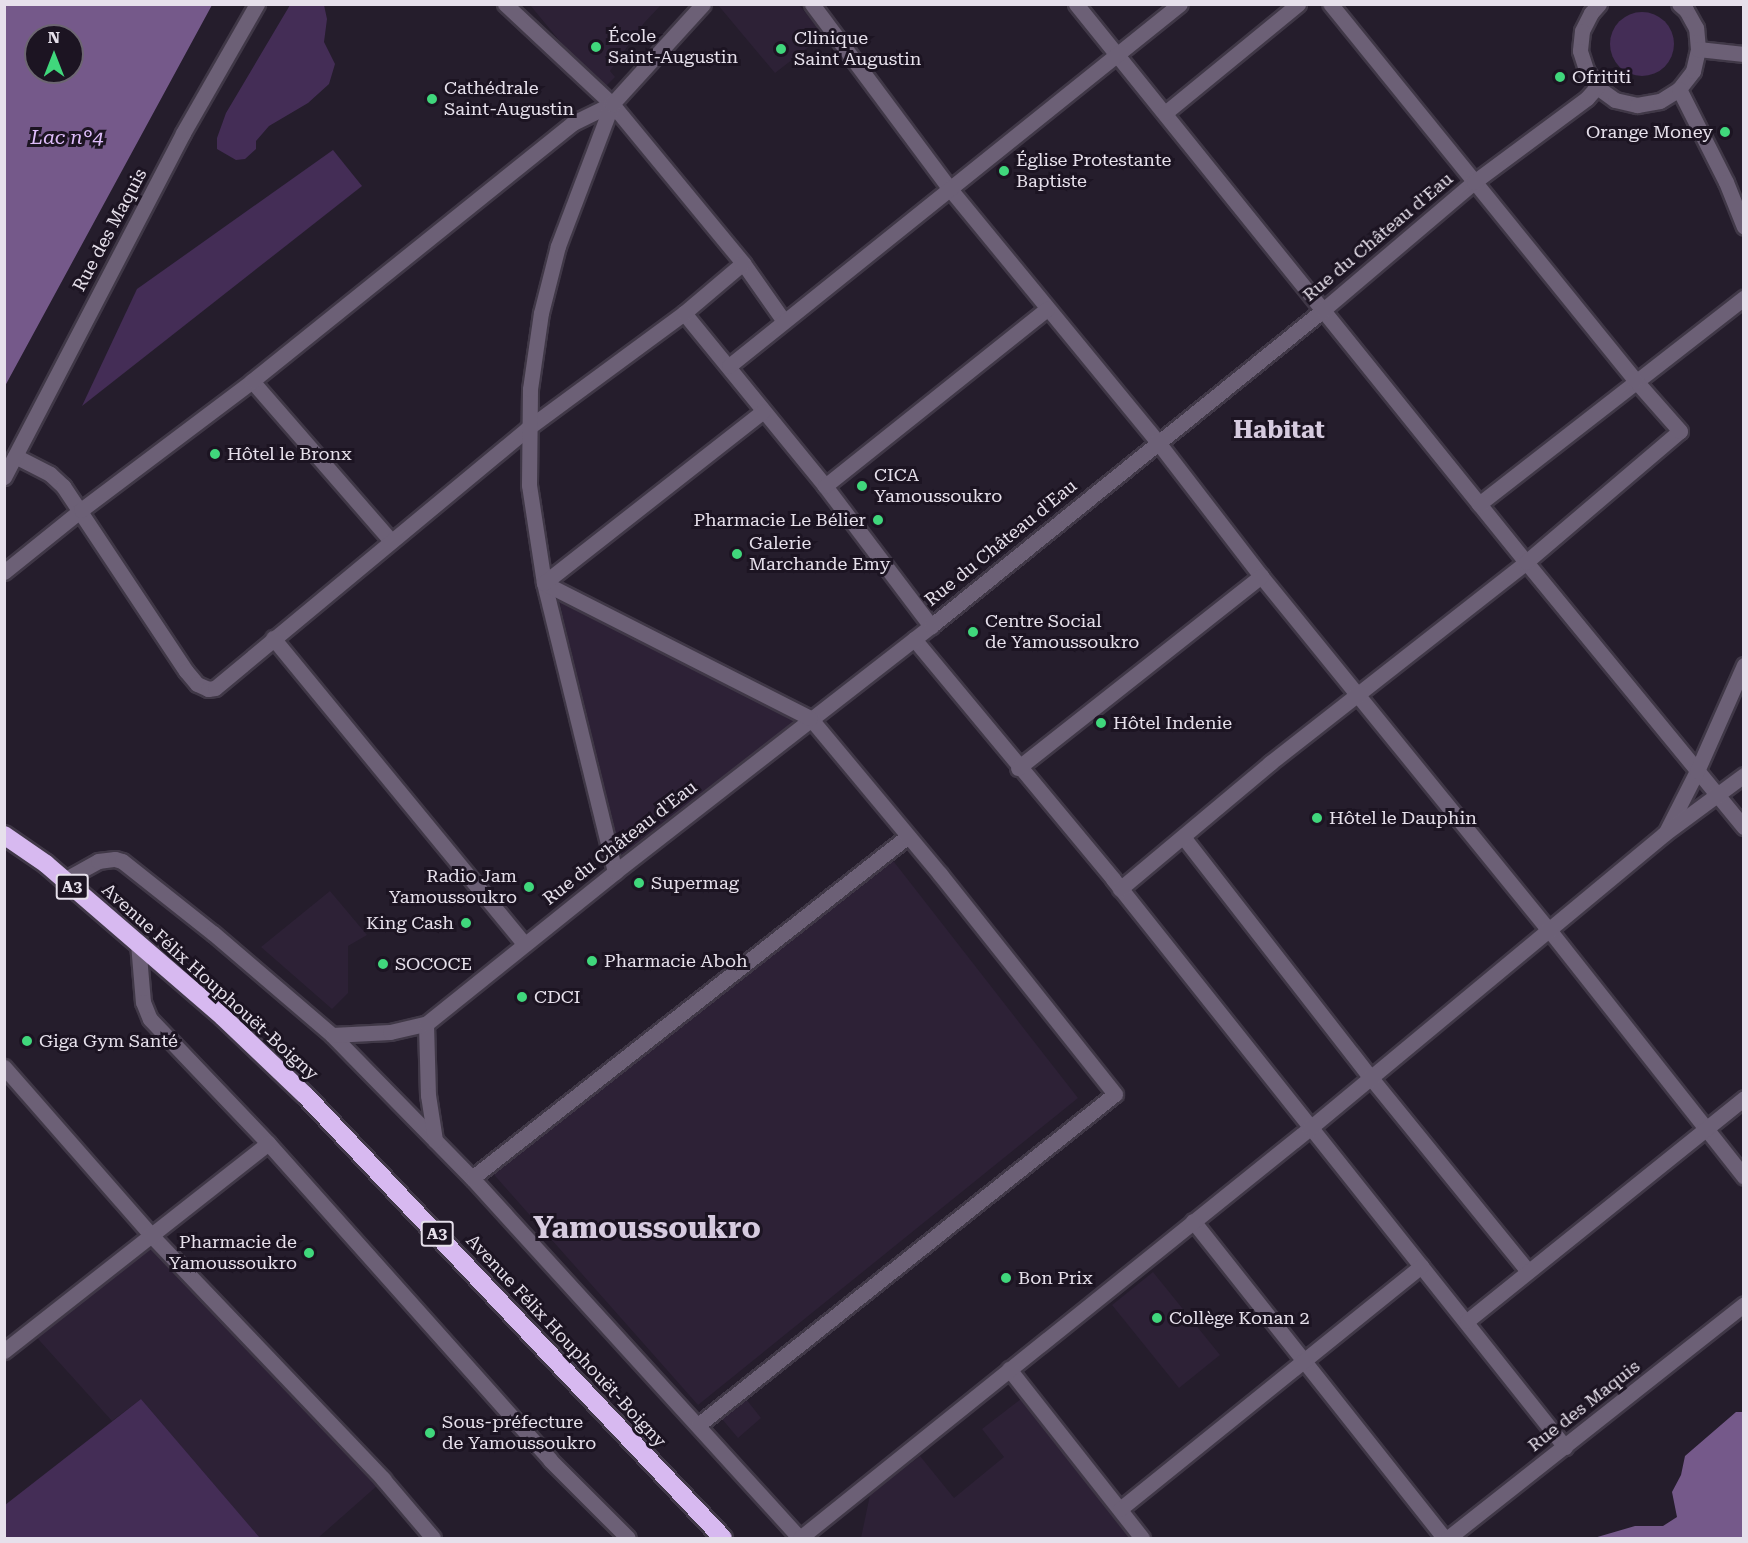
<!DOCTYPE html>
<html>
<head>
<meta charset="utf-8">
<style>
	body { margin:0 }
	#map { position:relative; width:1748px; height:1543px; overflow:hidden; background:#251d2c; font-family:"Roboto Serif",serif }
	div>[style] { position:absolute }
	.built>* { inset:0; background:#2d2136 }
	.green>* { inset:0; background:#442d56 }
	.round { border-radius:50% }
	.water>* { inset:0; background:#75598a }
	.roads { filter:drop-shadow(2px 0 #403847) drop-shadow(-2px 0 #403847) drop-shadow(0 2px #403847) drop-shadow(0 -2px #403847) }
	.minor>* { height:15px; margin:-7.5px; padding:0 7.5px; transform-origin:7.5px; border-radius:7.5px; background:#6c6076 }
	.highway>* { height:18px; margin:-9px; padding:0 9px; transform-origin:9px; border-radius:9px; background:#d7b9f0 }
	.dots>* { width:16px; height:16px; translate:-50% -50%; box-sizing:border-box; border:3px solid #1c1422; border-radius:50% }
	span { translate:-50% -50%; white-space:nowrap; text-align:center; line-height:1.15; -webkit-text-stroke:6px #1c1422; paint-order:stroke }
	.shield-label span { padding:2px 4px; background:#1c1422; border:2px solid; border-radius:4px; -webkit-text-stroke-width:0 }
	.shield-label { font-size:16px; color:#e6e0eb; font-weight:700 }
	.poi-label { font-size:18px; color:#e6e0eb }
	.left { translate:0 -50%; text-align:left }
	.right { translate:-100% -50%; text-align:right }
	.street-label { font-size:18px; color:#e6e0eb }
	.water-label { font-size:20px; color:#debdfa; font-style:italic }
	.district-label { font-size:24px; color:#d6cbdf; font-weight:700 }
	.town-label { font-size:30px; color:#d6cbdf; font-weight:700 }
	.frame { position:absolute; inset:0; border:6px solid #e6e0eb; pointer-events:none }
	.north { position:absolute; left:24px; top:24px; width:60px; height:60px; box-sizing:border-box; background:#1c1422; border:2px solid #6d6672; border-radius:50%; rotate:0deg; font-size:16px; font-weight:700; line-height:24px; text-align:center; color:#e6e0eb }
	.north::after { content:''; display:block; margin:auto; width:21px; height:27px; background:#40d77c; clip-path:polygon(50% 0,100% 100%,50% 72%,0 100%) }
</style>
</head>
<body>
<div id="map">
	<div class="built">
		<i style="clip-path:polygon(530px 5px,661px 5px,644px 23px,610px 71px,615px 77px,601px 91px)"></i>
		<i style="clip-path:polygon(718px 5px,799px 5px,824px 35px,775px 73px)"></i>
		<i style="clip-path:polygon(559px 599px,802px 717px,617px 858px)"></i>
		<i style="clip-path:polygon(891px 858px,1078px 1098px,698px 1405px,489px 1169px)"></i>
		<i style="clip-path:polygon(330px 891px,367px 935px,348px 946px,348px 993px,332px 1009px,261px 947px)"></i>
		<i style="clip-path:polygon(151px 1235px,378px 1485px,318px 1538px,260px 1538px,141px 1399px,112px 1421px,30px 1330px)"></i>
		<i style="clip-path:polygon(1153px 1272px,1220px 1355px,1179px 1388px,1112px 1305px)"></i>
		<i style="clip-path:polygon(746px 1399px,761px 1418px,738px 1438px,722px 1419px)"></i>
		<i style="clip-path:polygon(1021px 1399px,1130px 1538px,861px 1538px,870px 1495px,920px 1456px,954px 1498px,1004px 1457px,982px 1429px)"></i>
	</div>
	<div class="green">
		<i style="clip-path:polygon(290px 5px,324px 5px,327px 19px,324px 42px,335px 64px,329px 84px,308px 103px,269px 126px,256px 141px,256px 149px,245px 159px,236px 160px,217px 149px,217px 138px,226px 113px)"></i>
		<i class="round" style="left:1610px;top:12px;width:64px;height:64px"></i>
		<i style="clip-path:polygon(333px 150px,362px 186px,82px 406px,137px 289px)"></i>
		<i style="clip-path:polygon(141px 1399px,260px 1538px,5px 1538px,5px 1505px)"></i>
	</div>
	<div class="water">
		<i style="clip-path:polygon(evenodd,5px 4px,212px 5px,5px 386px,4px 5px,5px 4px,36px 36px,72px 36px,72px 72px,36px 72px,36px 36px)"></i>
		<i style="clip-path:polygon(1736px 1412px,1743px 1412px,1743px 1538px,1594px 1538px,1635px 1526px,1663px 1526px,1677px 1517px,1672px 1492px,1681px 1475px,1685px 1456px)"></i>
	</div>
	<div class="roads">
		<div class="minor">
			<i style="left:505px;top:4px;width:146px;rotate:43.1deg"></i>
			<i style="left:612px;top:104px;width:206px;rotate:50.5deg"></i>
			<i style="left:743px;top:263px;width:70px;rotate:54.9deg"></i>
			<i style="left:812px;top:4px;width:231px;rotate:53.3deg"></i>
			<i style="left:950px;top:189px;width:326px;rotate:50.6deg"></i>
			<i style="left:1157px;top:441px;width:170px;rotate:52.4deg"></i>
			<i style="left:1261px;top:576px;width:458px;rotate:50.9deg"></i>
			<i style="left:1550px;top:931px;width:313px;rotate:51.7deg"></i>
			<i style="left:1076px;top:4px;width:717px;rotate:51.12deg"></i>
			<i style="left:1526px;top:562px;width:343px;rotate:50.6deg"></i>
			<i style="left:1599px;top:4px;width:12px;rotate:132deg"></i>
			<i style="left:1591px;top:13px;width:20px;rotate:117deg"></i>
			<i style="left:1582px;top:31px;width:20px;rotate:96deg"></i>
			<i style="left:1580px;top:51px;width:20px;rotate:72deg"></i>
			<i style="left:1586px;top:70px;width:20px;rotate:57deg"></i>
			<i style="left:1597px;top:87px;width:22px;rotate:36deg"></i>
			<i style="left:1615px;top:100px;width:23px;rotate:13deg"></i>
			<i style="left:1637px;top:105px;width:23px;rotate:-10deg"></i>
			<i style="left:1660px;top:101px;width:22px;rotate:-32deg"></i>
			<i style="left:1679px;top:89px;width:23px;rotate:-52deg"></i>
			<i style="left:1693px;top:71px;width:23px;rotate:-77deg"></i>
			<i style="left:1698px;top:49px;width:21px;rotate:-95deg"></i>
			<i style="left:1696px;top:28px;width:21px;rotate:-119deg"></i>
			<i style="left:1686px;top:10px;width:9px;rotate:-139deg"></i>
			<i style="left:1698px;top:49px;width:46px;rotate:6.2deg"></i>
			<i style="left:1679px;top:89px;width:104px;rotate:63.2deg"></i>
			<i style="left:1726px;top:182px;width:48px;rotate:68.2deg"></i>
			<i style="left:1165px;top:113px;width:172px;rotate:-39.3deg"></i>
			<i style="left:684px;top:313px;width:223px;rotate:50.8deg"></i>
			<i style="left:825px;top:486px;width:176px;rotate:52.9deg"></i>
			<i style="left:729px;top:366px;width:578px;rotate:-38.75deg"></i>
			<i style="left:252px;top:381px;width:212px;rotate:49deg"></i>
			<i style="left:15px;top:456px;width:39px;rotate:27deg"></i>
			<i style="left:50px;top:474px;width:18px;rotate:43deg"></i>
			<i style="left:63px;top:486px;width:222px;rotate:56.4deg"></i>
			<i style="left:186px;top:671px;width:17px;rotate:50deg"></i>
			<i style="left:197px;top:684px;width:12px;rotate:24deg"></i>
			<i style="left:208px;top:689px;width:7px;rotate:-8deg"></i>
			<i style="left:215px;top:688px;width:407px;rotate:-39.7deg"></i>
			<i style="left:528px;top:428px;width:194px;rotate:-36.4deg"></i>
			<i style="left:684px;top:313px;width:77px;rotate:-40.3deg"></i>
			<i style="left:4px;top:477px;width:388px;rotate:-62.5deg"></i>
			<i style="left:183px;top:133px;width:149px;rotate:-60.2deg"></i>
			<i style="left:825px;top:486px;width:284px;rotate:-38.6deg"></i>
			<i style="left:1479px;top:504px;width:336px;rotate:-37.9deg"></i>
			<i style="left:4px;top:572px;width:99px;rotate:-38.8deg"></i>
			<i style="left:81px;top:510px;width:214px;rotate:-37deg"></i>
			<i style="left:252px;top:381px;width:412px;rotate:-38.8deg"></i>
			<i style="left:573px;top:123px;width:43px;rotate:-26deg"></i>
			<i style="left:273px;top:638px;width:396px;rotate:50.6deg"></i>
			<i style="left:914px;top:639px;width:312px;rotate:50.3deg"></i>
			<i style="left:1113px;top:879px;width:726px;rotate:51.49deg"></i>
			<i style="left:1018px;top:768px;width:310px;rotate:-38.3deg"></i>
			<i style="left:1666px;top:832px;width:68px;rotate:-63.1deg"></i>
			<i style="left:1697px;top:771px;width:116px;rotate:-66.1deg"></i>
			<i style="left:1184px;top:838px;width:304px;rotate:52.1deg"></i>
			<i style="left:1371px;top:1078px;width:249px;rotate:50.9deg"></i>
			<i style="left:615px;top:872px;width:298px;rotate:-103.8deg"></i>
			<i style="left:544px;top:583px;width:99px;rotate:-98.7deg"></i>
			<i style="left:529px;top:485px;width:96px;rotate:-89.4deg"></i>
			<i style="left:530px;top:389px;width:77px;rotate:-81.8deg"></i>
			<i style="left:541px;top:313px;width:69px;rotate:-75.8deg"></i>
			<i style="left:558px;top:246px;width:152px;rotate:-69.2deg"></i>
			<i style="left:612px;top:104px;width:135px;rotate:-47.7deg"></i>
			<i style="left:64px;top:880px;width:39px;rotate:-29deg"></i>
			<i style="left:98px;top:861px;width:17px;rotate:-7deg"></i>
			<i style="left:115px;top:859px;width:7px;rotate:16deg"></i>
			<i style="left:122px;top:861px;width:116px;rotate:38.4deg"></i>
			<i style="left:213px;top:933px;width:157px;rotate:40.6deg"></i>
			<i style="left:332px;top:1035px;width:200px;rotate:45.6deg"></i>
			<i style="left:472px;top:1178px;width:487px;rotate:47.7deg"></i>
			<i style="left:1120px;top:889px;width:196px;rotate:-40deg"></i>
			<i style="left:1270px;top:763px;width:325px;rotate:-38.1deg"></i>
			<i style="left:1526px;top:562px;width:202px;rotate:-40.4deg"></i>
			<i style="left:1680px;top:431px;width:68px;rotate:-131.4deg"></i>
			<i style="left:1635px;top:380px;width:484px;rotate:-129deg"></i>
			<i style="left:138px;top:943px;width:59px;rotate:85.2deg"></i>
			<i style="left:143px;top:1002px;width:18px;rotate:68deg"></i>
			<i style="left:150px;top:1019px;width:171px;rotate:46.4deg"></i>
			<i style="left:268px;top:1143px;width:424px;rotate:48.3deg"></i>
			<i style="left:550px;top:1460px;width:110px;rotate:45deg"></i>
			<i style="left:426px;top:1024px;width:71px;rotate:88.4deg"></i>
			<i style="left:428px;top:1095px;width:46px;rotate:81.2deg"></i>
			<i style="left:332px;top:1035px;width:58px;rotate:-3deg"></i>
			<i style="left:390px;top:1032px;width:37px;rotate:-13deg"></i>
			<i style="left:426px;top:1024px;width:243px;rotate:-38.8deg"></i>
			<i style="left:615px;top:872px;width:400px;rotate:-37.9deg"></i>
			<i style="left:931px;top:626px;width:504px;rotate:-38.87deg"></i>
			<i style="left:1323px;top:310px;width:198px;rotate:-40.3deg"></i>
			<i style="left:1474px;top:182px;width:141px;rotate:-36.6deg"></i>
			<i style="left:1587px;top:98px;width:15px;rotate:-48deg"></i>
			<i style="left:4px;top:1067px;width:223px;rotate:48.8deg"></i>
			<i style="left:151px;top:1235px;width:337px;rotate:46.4deg"></i>
			<i style="left:383px;top:1479px;width:77px;rotate:49.7deg"></i>
			<i style="left:472px;top:1178px;width:554px;rotate:-38.11deg"></i>
			<i style="left:1193px;top:1221px;width:404px;rotate:51.6deg"></i>
			<i style="left:1467px;top:1321px;width:356px;rotate:-38.8deg"></i>
			<i style="left:4px;top:1351px;width:336px;rotate:-38.2deg"></i>
			<i style="left:1009px;top:1369px;width:215px;rotate:51.8deg"></i>
			<i style="left:698px;top:1425px;width:532px;rotate:-38.44deg"></i>
			<i style="left:1115px;top:1094px;width:281px;rotate:-128.5deg"></i>
			<i style="left:940px;top:874px;width:203px;rotate:-129.8deg"></i>
			<i style="left:810px;top:718px;width:298px;rotate:-153.1deg"></i>
			<i style="left:544px;top:583px;width:278px;rotate:-38.1deg"></i>
			<i style="left:1120px;top:1509px;width:387px;rotate:-38.9deg"></i>
			<i style="left:800px;top:1538px;width:654px;rotate:-38.8deg"></i>
			<i style="left:1310px;top:1128px;width:460px;rotate:-39.7deg"></i>
			<i style="left:1664px;top:834px;width:99px;rotate:-36.4deg"></i>
			<i style="left:1448px;top:1538px;width:377px;rotate:-38.3deg"></i>
		</div>
		<div class="highway">
			<i style="left:4px;top:835px;width:51px;rotate:34.6deg"></i>
			<i style="left:46px;top:864px;width:234px;rotate:40.8deg"></i>
			<i style="left:223px;top:1017px;width:113px;rotate:43.6deg"></i>
			<i style="left:305px;top:1095px;width:609px;rotate:46.66deg"></i>
		</div>
	</div>
	<div class="dots">
		<i style="left:596px;top:47px;background:#40d77c"></i>
		<i style="left:781px;top:49px;background:#40d77c"></i>
		<i style="left:1560px;top:77px;background:#40d77c"></i>
		<i style="left:432px;top:99px;background:#40d77c"></i>
		<i style="left:1725px;top:132px;background:#40d77c"></i>
		<i style="left:1004px;top:171px;background:#40d77c"></i>
		<i style="left:215px;top:454px;background:#40d77c"></i>
		<i style="left:862px;top:486px;background:#40d77c"></i>
		<i style="left:878px;top:520px;background:#40d77c"></i>
		<i style="left:737px;top:554px;background:#40d77c"></i>
		<i style="left:973px;top:632px;background:#40d77c"></i>
		<i style="left:1101px;top:723px;background:#40d77c"></i>
		<i style="left:1317px;top:818px;background:#40d77c"></i>
		<i style="left:639px;top:883px;background:#40d77c"></i>
		<i style="left:529px;top:887px;background:#40d77c"></i>
		<i style="left:466px;top:923px;background:#40d77c"></i>
		<i style="left:592px;top:961px;background:#40d77c"></i>
		<i style="left:383px;top:964px;background:#40d77c"></i>
		<i style="left:522px;top:997px;background:#40d77c"></i>
		<i style="left:27px;top:1041px;background:#40d77c"></i>
		<i style="left:309px;top:1253px;background:#40d77c"></i>
		<i style="left:1006px;top:1278px;background:#40d77c"></i>
		<i style="left:1157px;top:1318px;background:#40d77c"></i>
		<i style="left:430px;top:1433px;background:#40d77c"></i>
	</div>
	<div class="shield-label">
		<span style="left:72px;top:887px">A3</span>
		<span style="left:437px;top:1234px">A3</span>
	</div>
	<div class="poi-label">
		<span class="left" style="left:608px;top:47px">École<br>Saint-Augustin</span>
		<span class="left" style="left:794px;top:49px">Clinique<br>Saint Augustin</span>
		<span class="left" style="left:1572px;top:77px">Ofrititi</span>
		<span class="left" style="left:444px;top:99px">Cathédrale<br>Saint-Augustin</span>
		<span class="right" style="left:1713px;top:132px">Orange Money</span>
		<span class="left" style="left:1016px;top:171px">Église Protestante<br>Baptiste</span>
		<span class="left" style="left:227px;top:454px">Hôtel le Bronx</span>
		<span class="left" style="left:874px;top:486px">CICA<br>Yamoussoukro</span>
		<span class="right" style="left:866px;top:520px">Pharmacie Le Bélier</span>
		<span class="left" style="left:749px;top:554px">Galerie<br>Marchande Emy</span>
		<span class="left" style="left:985px;top:632px">Centre Social<br>de Yamoussoukro</span>
		<span class="left" style="left:1113px;top:723px">Hôtel Indenie</span>
		<span class="left" style="left:1329px;top:818px">Hôtel le Dauphin</span>
		<span class="right" style="left:517px;top:887px">Radio Jam<br>Yamoussoukro</span>
		<span class="left" style="left:651px;top:883px">Supermag</span>
		<span class="right" style="left:454px;top:923px">King Cash</span>
		<span class="left" style="left:604px;top:961px">Pharmacie Aboh</span>
		<span class="left" style="left:395px;top:964px">SOCOCE</span>
		<span class="left" style="left:534px;top:997px">CDCI</span>
		<span class="left" style="left:39px;top:1041px">Giga Gym Santé</span>
		<span class="right" style="left:297px;top:1253px">Pharmacie de<br>Yamoussoukro</span>
		<span class="left" style="left:1018px;top:1278px">Bon Prix</span>
		<span class="left" style="left:1169px;top:1318px">Collège Konan 2</span>
		<span class="left" style="left:442px;top:1433px">Sous-préfecture<br>de Yamoussoukro</span>
	</div>
	<div class="street-label">
		<span style="left:110px;top:230px;rotate:-62deg">Rue des Maquis</span>
		<span style="left:1378px;top:237px;rotate:-40deg">Rue du Château d'Eau</span>
		<span style="left:1001px;top:543px;rotate:-39deg">Rue du Château d'Eau</span>
		<span style="left:620px;top:843px;rotate:-38deg">Rue du Château d'Eau</span>
		<span style="left:210px;top:982px;rotate:42deg">Avenue Félix Houphouët-Boigny</span>
		<span style="left:566px;top:1341px;rotate:47deg">Avenue Félix Houphouët-Boigny</span>
		<span style="left:1584px;top:1406px;rotate:-38deg">Rue des Maquis</span>
	</div>
	<div class="water-label">
		<span style="left:67px;top:137px">Lac n°4</span>
	</div>
	<div class="district-label">
		<span style="left:1279px;top:431px">Habitat</span>
	</div>
	<div class="town-label">
		<span style="left:647px;top:1228px">Yamoussoukro</span>
	</div>
	<div class="frame"></div>
	<div class="north">N</div>
</div>
</body>
</html>
